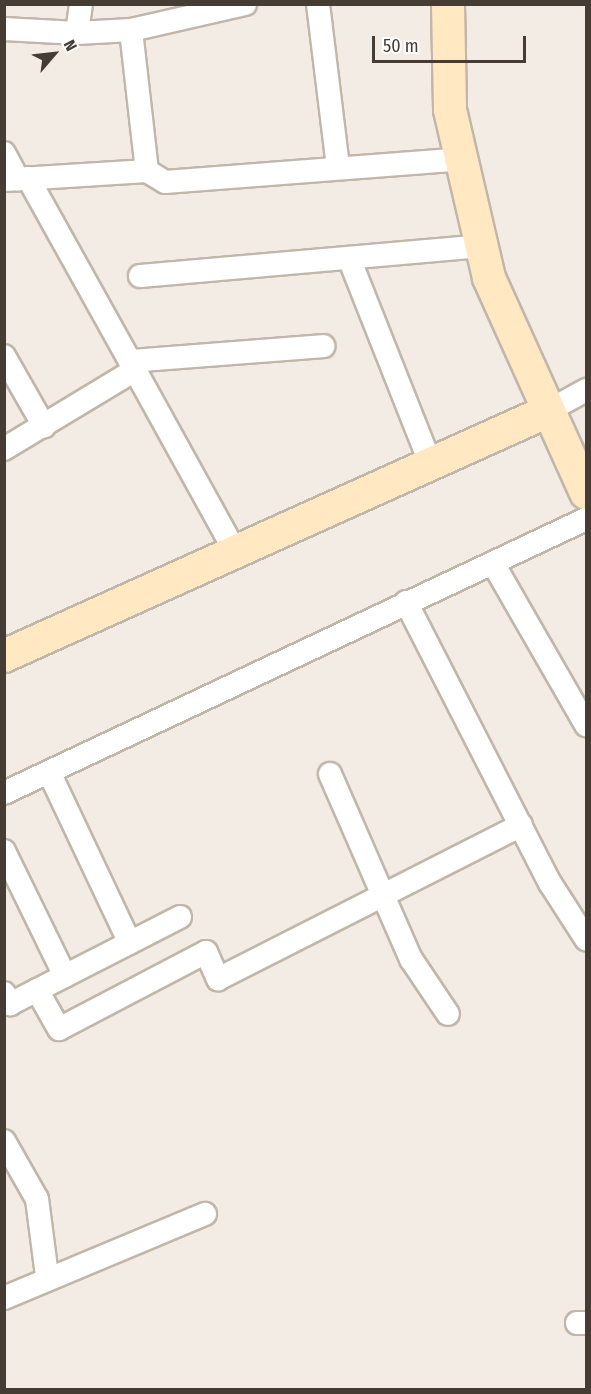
<!DOCTYPE html>
<html>
<head>
<meta charset="utf-8">
<style>
	body { margin:0 }
	#map { position:relative; width:591px; height:1394px; overflow:hidden; background:#f3ece4; font-family:"Fira Sans Condensed",sans-serif }
	div>[style] { position:absolute }
	.roads { filter:drop-shadow(2px 0 #c1b6aa) drop-shadow(-2px 0 #c1b6aa) drop-shadow(0 2px #c1b6aa) drop-shadow(0 -2px #c1b6aa) }
	.street>* { height:22px; margin:-11px; padding:0 11px; transform-origin:11px; border-radius:11px; background:#fff }
	.secondary>* { height:32px; margin:-16px; padding:0 16px; transform-origin:16px; border-radius:16px; background:#ffe8c2 }
	span { translate:-50% -50%; white-space:nowrap; text-align:center; line-height:1.15; -webkit-text-stroke:5px #fff; paint-order:stroke }
	.frame { position:absolute; inset:0; border:6px solid #453c34; pointer-events:none }
	.north { position:absolute; left:24px; top:24px; width:60px; height:60px; -webkit-text-stroke:4px #fff; paint-order:stroke; rotate:62deg; font-size:16px; font-weight:700; line-height:24px; text-align:center; color:#453c34 }
	.north::after { content:''; display:block; margin:auto; width:21px; height:27px; background:#453c34; clip-path:polygon(50% 0,100% 100%,50% 72%,0 100%) }
	.scale { position:absolute; left:372px; top:36px; width:154px; height:27px; box-sizing:border-box; border:3px solid #453c34; border-top:0; padding-left:8px; font-size:18px; line-height:21px; white-space:nowrap; color:#453c34; -webkit-text-stroke:4px #fff; paint-order:stroke }
</style>
</head>
<body>
<div id="map">
	<div class="roads">
		<div class="street">
			<i style="left:81px;top:4px;width:29px;rotate:98deg"></i>
			<i style="left:77px;top:33px;width:54px;rotate:-3.2deg"></i>
			<i style="left:318px;top:4px;width:165px;rotate:83deg"></i>
			<i style="left:4px;top:29px;width:73px;rotate:3.1deg"></i>
			<i style="left:4px;top:153px;width:30px;rotate:62deg"></i>
			<i style="left:147px;top:171px;width:21px;rotate:31deg"></i>
			<i style="left:165px;top:182px;width:297px;rotate:-4.4deg"></i>
			<i style="left:28px;top:178px;width:220px;rotate:60.9deg"></i>
			<i style="left:4px;top:180px;width:143px;rotate:-3.6deg"></i>
			<i style="left:147px;top:171px;width:142px;rotate:-96.5deg"></i>
			<i style="left:131px;top:30px;width:117px;rotate:-12.8deg"></i>
			<i style="left:349px;top:258px;width:220px;rotate:68.4deg"></i>
			<i style="left:140px;top:276px;width:343px;rotate:-5deg"></i>
			<i style="left:4px;top:356px;width:81px;rotate:60.3deg"></i>
			<i style="left:130px;top:361px;width:194px;rotate:-4.4deg"></i>
			<i style="left:546px;top:412px;width:46px;rotate:-28.8deg"></i>
			<i style="left:4px;top:449px;width:153px;rotate:-31.1deg"></i>
			<i style="left:135px;top:370px;width:209px;rotate:61.1deg"></i>
			<i style="left:494px;top:565px;width:185px;rotate:60.1deg"></i>
			<i style="left:406px;top:602px;width:316px;rotate:62.9deg"></i>
			<i style="left:550px;top:883px;width:67px;rotate:57.3deg"></i>
			<i style="left:49px;top:772px;width:189px;rotate:64.7deg"></i>
			<i style="left:330px;top:774px;width:202px;rotate:66.4deg"></i>
			<i style="left:411px;top:959px;width:66px;rotate:56.1deg"></i>
			<i style="left:4px;top:793px;width:643px;rotate:-25.21deg"></i>
			<i style="left:4px;top:851px;width:139px;rotate:64deg"></i>
			<i style="left:37px;top:990px;width:45px;rotate:60.6deg"></i>
			<i style="left:59px;top:1029px;width:166px;rotate:-27.6deg"></i>
			<i style="left:206px;top:952px;width:30px;rotate:66deg"></i>
			<i style="left:218px;top:979px;width:340px;rotate:-26.9deg"></i>
			<i style="left:4px;top:993px;width:13px;rotate:61deg"></i>
			<i style="left:10px;top:1004px;width:191px;rotate:-27.1deg"></i>
			<i style="left:4px;top:1141px;width:67px;rotate:60.4deg"></i>
			<i style="left:37px;top:1199px;width:78px;rotate:82.6deg"></i>
			<i style="left:4px;top:1298px;width:218px;rotate:-22.7deg"></i>
			<i style="left:577px;top:1323px;width:9px"></i>
		</div>
		<div class="secondary">
			<i style="left:448px;top:4px;width:106px;rotate:88.9deg"></i>
			<i style="left:450px;top:110px;width:172px;rotate:76.9deg"></i>
			<i style="left:489px;top:278px;width:236px;rotate:65.7deg"></i>
			<i style="left:4px;top:656px;width:594px;rotate:-24.24deg"></i>
		</div>
	</div>
	<div class="frame"></div>
	<div class="north">N</div>
	<div class="scale">50 m</div>
</div>
</body>
</html>
